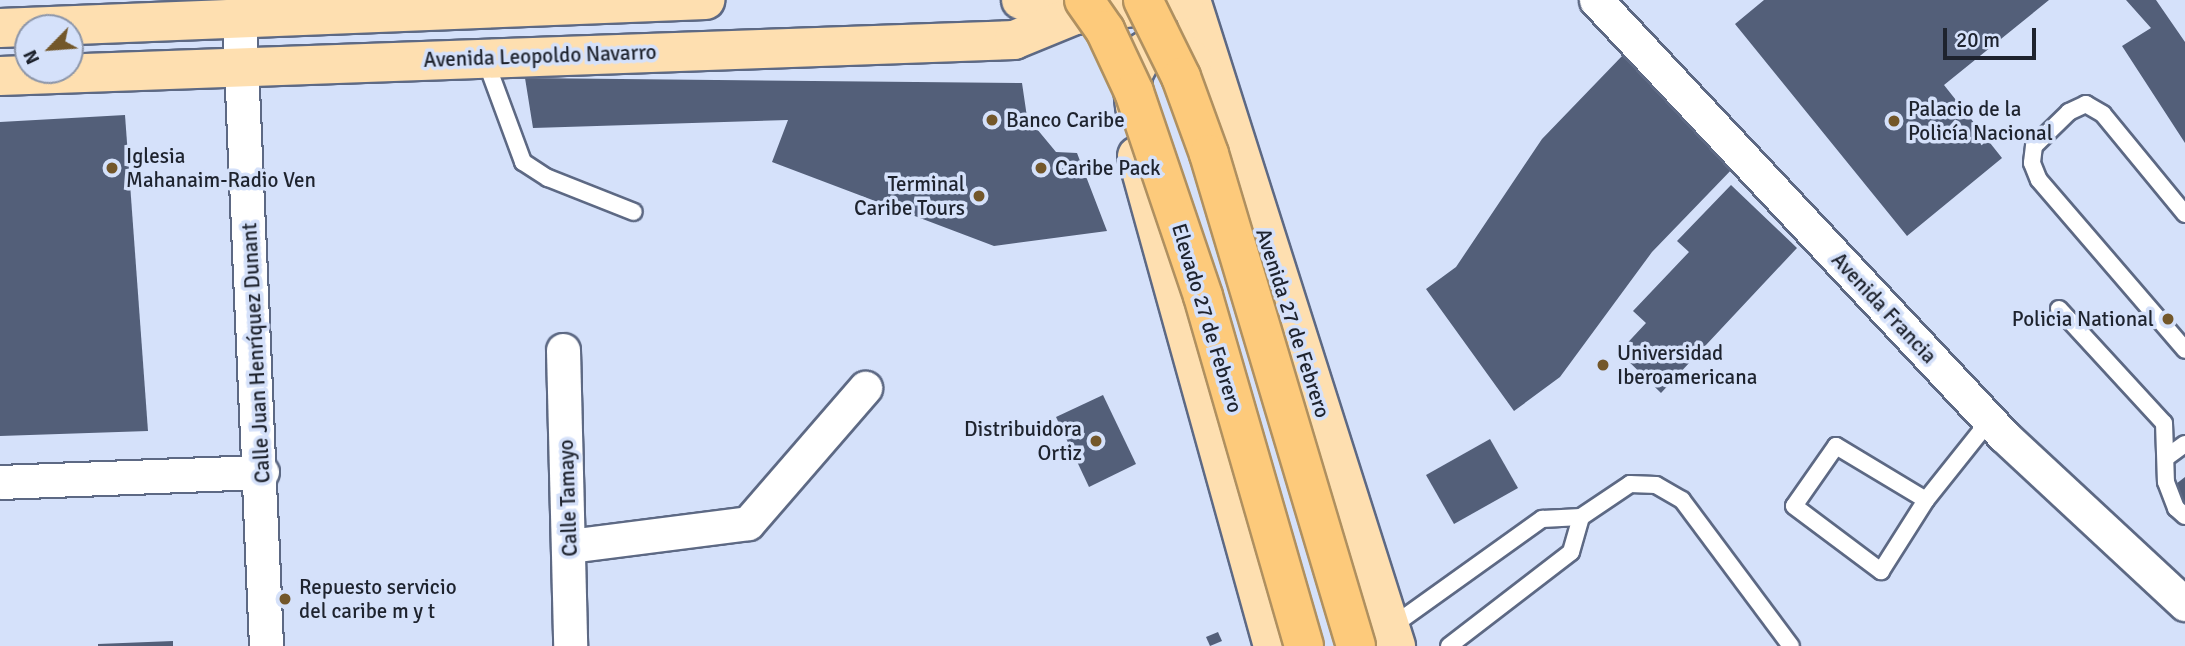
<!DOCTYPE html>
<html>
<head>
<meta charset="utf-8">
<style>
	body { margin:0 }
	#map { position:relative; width:2185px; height:646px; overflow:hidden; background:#d5e1fa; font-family:Signika,sans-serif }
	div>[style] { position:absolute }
	.building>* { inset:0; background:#535f79 }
	.roads { filter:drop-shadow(2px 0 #5d6984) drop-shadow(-2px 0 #5d6984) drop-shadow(0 2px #5d6984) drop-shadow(0 -2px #5d6984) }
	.service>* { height:16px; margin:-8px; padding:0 8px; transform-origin:8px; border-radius:8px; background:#fff }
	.minor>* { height:33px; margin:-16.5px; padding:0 16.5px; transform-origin:16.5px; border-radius:16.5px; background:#fff }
	.primary>* { height:38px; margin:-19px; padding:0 19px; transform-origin:19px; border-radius:19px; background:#fedfb0 }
	.bridges { filter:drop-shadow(2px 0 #af9060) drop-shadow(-2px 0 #af9060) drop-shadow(0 2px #af9060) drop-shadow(0 -2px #af9060) }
	.motorway-bridge>* { height:38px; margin:-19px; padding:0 19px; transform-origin:19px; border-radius:19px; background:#fdca7b }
	.dots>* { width:19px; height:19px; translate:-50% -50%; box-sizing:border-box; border:4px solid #d5e1fa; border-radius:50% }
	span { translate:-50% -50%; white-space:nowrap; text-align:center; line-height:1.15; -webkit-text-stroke:7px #d5e1fa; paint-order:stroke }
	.street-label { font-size:21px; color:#1e232e }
	.poi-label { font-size:21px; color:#1e232e }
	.left { translate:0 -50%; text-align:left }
	.right { translate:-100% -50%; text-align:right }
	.north { position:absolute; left:14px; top:14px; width:70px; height:70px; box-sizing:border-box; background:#d5e1fa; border:2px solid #8c95a8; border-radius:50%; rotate:245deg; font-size:19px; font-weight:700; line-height:28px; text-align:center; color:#1e232e }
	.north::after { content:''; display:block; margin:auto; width:24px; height:32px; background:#73572a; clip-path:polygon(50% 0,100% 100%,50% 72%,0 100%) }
	.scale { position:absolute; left:1943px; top:28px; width:93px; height:32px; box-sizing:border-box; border:4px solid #1e232e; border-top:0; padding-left:9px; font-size:21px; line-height:24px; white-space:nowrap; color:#1e232e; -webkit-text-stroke:5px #d5e1fa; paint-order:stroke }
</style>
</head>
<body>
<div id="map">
	<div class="building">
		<i style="clip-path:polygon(1764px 0,2049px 0,1944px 85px,2002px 158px,1907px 236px,1735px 24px)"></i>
		<i style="clip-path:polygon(2126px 0,2156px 0,2185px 42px,2185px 143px,2122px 46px,2151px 28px)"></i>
		<i style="clip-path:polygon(1624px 54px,1736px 165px,1652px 252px,1560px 377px,1514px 411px,1426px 289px,1456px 267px,1542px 139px)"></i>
		<i style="clip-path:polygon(525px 78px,1022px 83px,1027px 117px,1056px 152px,1077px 153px,1107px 231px,994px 246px,772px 162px,788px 120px,533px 128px)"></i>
		<i style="clip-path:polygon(125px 115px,148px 431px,0 436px,0 122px)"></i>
		<i style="clip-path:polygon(1731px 185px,1797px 248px,1661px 393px,1619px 352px,1646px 323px,1633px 311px,1689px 252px,1677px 241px)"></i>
		<i style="clip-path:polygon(1103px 395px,1136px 464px,1089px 487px,1056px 417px)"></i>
		<i style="clip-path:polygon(1490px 439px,1518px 488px,1454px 524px,1426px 475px)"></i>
		<i style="clip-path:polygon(2185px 477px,2185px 504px,2172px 487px)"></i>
		<i style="clip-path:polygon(1218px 632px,1222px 641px,1210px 646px,1206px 637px)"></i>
		<i style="clip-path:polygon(173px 641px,173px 646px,98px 646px,98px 644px)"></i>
	</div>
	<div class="roads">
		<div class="service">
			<i style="left:485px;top:59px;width:110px;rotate:69.7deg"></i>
			<i style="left:523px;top:162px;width:30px;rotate:33deg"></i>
			<i style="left:548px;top:178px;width:92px;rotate:21.6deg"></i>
			<i style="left:2185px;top:214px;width:129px;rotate:-129.4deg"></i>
			<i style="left:2103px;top:114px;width:20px;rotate:-150deg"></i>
			<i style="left:2086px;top:104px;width:19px;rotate:155deg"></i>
			<i style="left:2069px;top:112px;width:49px;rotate:135.8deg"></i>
			<i style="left:2034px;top:146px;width:17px;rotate:97deg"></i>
			<i style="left:2032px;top:163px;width:18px;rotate:68deg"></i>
			<i style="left:2039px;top:180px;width:224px;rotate:49.3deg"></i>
			<i style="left:2059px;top:309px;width:155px;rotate:47.4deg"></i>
			<i style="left:2164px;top:423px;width:59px;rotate:88.1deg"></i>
			<i style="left:2166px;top:482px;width:28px;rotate:69deg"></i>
			<i style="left:2176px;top:508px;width:12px;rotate:42deg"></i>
			<i style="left:2167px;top:457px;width:22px;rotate:-36deg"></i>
			<i style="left:1926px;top:500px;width:105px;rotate:-149deg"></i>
			<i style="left:1836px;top:446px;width:73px;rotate:125deg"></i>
			<i style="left:1794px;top:506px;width:109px;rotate:36.8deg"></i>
			<i style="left:1881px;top:571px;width:84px;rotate:-57.6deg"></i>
			<i style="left:1926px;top:500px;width:101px;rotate:-51.4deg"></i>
			<i style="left:1391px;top:627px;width:186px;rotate:-35.6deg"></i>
			<i style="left:1542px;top:519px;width:39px;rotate:-3deg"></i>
			<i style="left:1581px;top:517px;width:59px;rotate:-34deg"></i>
			<i style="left:1630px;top:484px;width:26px;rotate:2deg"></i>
			<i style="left:1656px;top:485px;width:30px;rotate:30deg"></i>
			<i style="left:1682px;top:500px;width:182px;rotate:53.3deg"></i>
			<i style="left:1449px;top:646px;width:154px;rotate:-37.6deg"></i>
			<i style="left:1571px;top:552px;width:36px;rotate:-74deg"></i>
		</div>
		<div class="minor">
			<i style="left:1596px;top:0;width:597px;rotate:46.9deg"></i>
			<i style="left:2004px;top:436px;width:247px;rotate:42.9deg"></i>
			<i style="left:239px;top:19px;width:628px;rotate:87.53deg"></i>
			<i style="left:563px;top:350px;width:296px;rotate:88.6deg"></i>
			<i style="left:0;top:482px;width:262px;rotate:-2.2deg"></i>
			<i style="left:569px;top:546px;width:180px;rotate:-7.3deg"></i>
			<i style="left:748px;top:523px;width:179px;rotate:-49.1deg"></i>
		</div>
		<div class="primary">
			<i style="left:1021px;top:0;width:56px;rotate:15.5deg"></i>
			<i style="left:1191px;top:0;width:678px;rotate:72.39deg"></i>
			<i style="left:0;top:28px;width:706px;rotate:-2.27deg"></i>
			<i style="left:0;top:76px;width:1015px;rotate:-2.03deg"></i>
			<i style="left:1014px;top:40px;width:66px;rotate:-22.3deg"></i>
			<i style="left:1075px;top:15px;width:110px;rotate:-7.8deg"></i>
			<i style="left:1135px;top:107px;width:31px;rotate:-96deg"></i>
			<i style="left:1132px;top:76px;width:28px;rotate:-63deg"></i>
			<i style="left:1145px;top:51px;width:28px;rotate:-13deg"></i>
			<i style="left:1172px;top:45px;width:26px;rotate:37deg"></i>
			<i style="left:1137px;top:156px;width:509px;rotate:74.49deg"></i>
		</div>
	</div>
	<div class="bridges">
		<div class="motorway-bridge">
			<i style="left:1084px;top:0;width:37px;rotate:55deg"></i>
			<i style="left:1105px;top:30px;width:68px;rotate:64.9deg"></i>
			<i style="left:1134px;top:92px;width:215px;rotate:71.3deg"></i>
			<i style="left:1203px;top:296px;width:364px;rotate:73.9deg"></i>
			<i style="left:1143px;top:0;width:86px;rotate:63.7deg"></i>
			<i style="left:1181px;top:77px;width:82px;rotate:70deg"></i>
			<i style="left:1209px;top:154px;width:513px;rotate:73.36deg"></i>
		</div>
	</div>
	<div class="dots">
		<i style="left:992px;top:120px;background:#73572a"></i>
		<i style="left:1894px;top:121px;background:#73572a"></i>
		<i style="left:112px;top:168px;background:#73572a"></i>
		<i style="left:1041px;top:168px;background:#73572a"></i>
		<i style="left:979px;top:196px;background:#73572a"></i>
		<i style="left:2168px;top:319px;background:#73572a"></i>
		<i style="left:1603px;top:365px;background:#73572a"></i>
		<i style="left:1096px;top:441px;background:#73572a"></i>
		<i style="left:285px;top:599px;background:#73572a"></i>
	</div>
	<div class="street-label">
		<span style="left:540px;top:56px;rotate:-2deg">Avenida Leopoldo Navarro</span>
		<span style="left:1884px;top:308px;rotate:47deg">Avenida Francia</span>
		<span style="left:1207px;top:318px;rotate:73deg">Elevado 27 de Febrero</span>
		<span style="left:1293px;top:323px;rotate:72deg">Avenida 27 de Febrero</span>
		<span style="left:256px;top:353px;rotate:-93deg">Calle Juan Henríquez Dunant</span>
		<span style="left:568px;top:498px;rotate:-92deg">Calle Tamayo</span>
	</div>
	<div class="poi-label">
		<span class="left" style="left:1908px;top:121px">Palacio de la<br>Policía Nacional</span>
		<span class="left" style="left:1006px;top:120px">Banco Caribe</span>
		<span class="left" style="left:126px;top:168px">Iglesia<br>Mahanaim-Radio Ven</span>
		<span class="left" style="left:1055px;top:168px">Caribe Pack</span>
		<span class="right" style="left:965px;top:196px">Terminal<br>Caribe Tours</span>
		<span class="right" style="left:2154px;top:319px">Policia National</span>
		<span class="left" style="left:1617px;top:365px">Universidad<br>Iberoamericana</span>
		<span class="right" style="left:1082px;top:441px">Distribuidora<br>Ortiz</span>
		<span class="left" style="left:299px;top:599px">Repuesto servicio<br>del caribe m y t</span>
	</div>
	<div class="north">N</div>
	<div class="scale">20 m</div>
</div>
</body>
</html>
